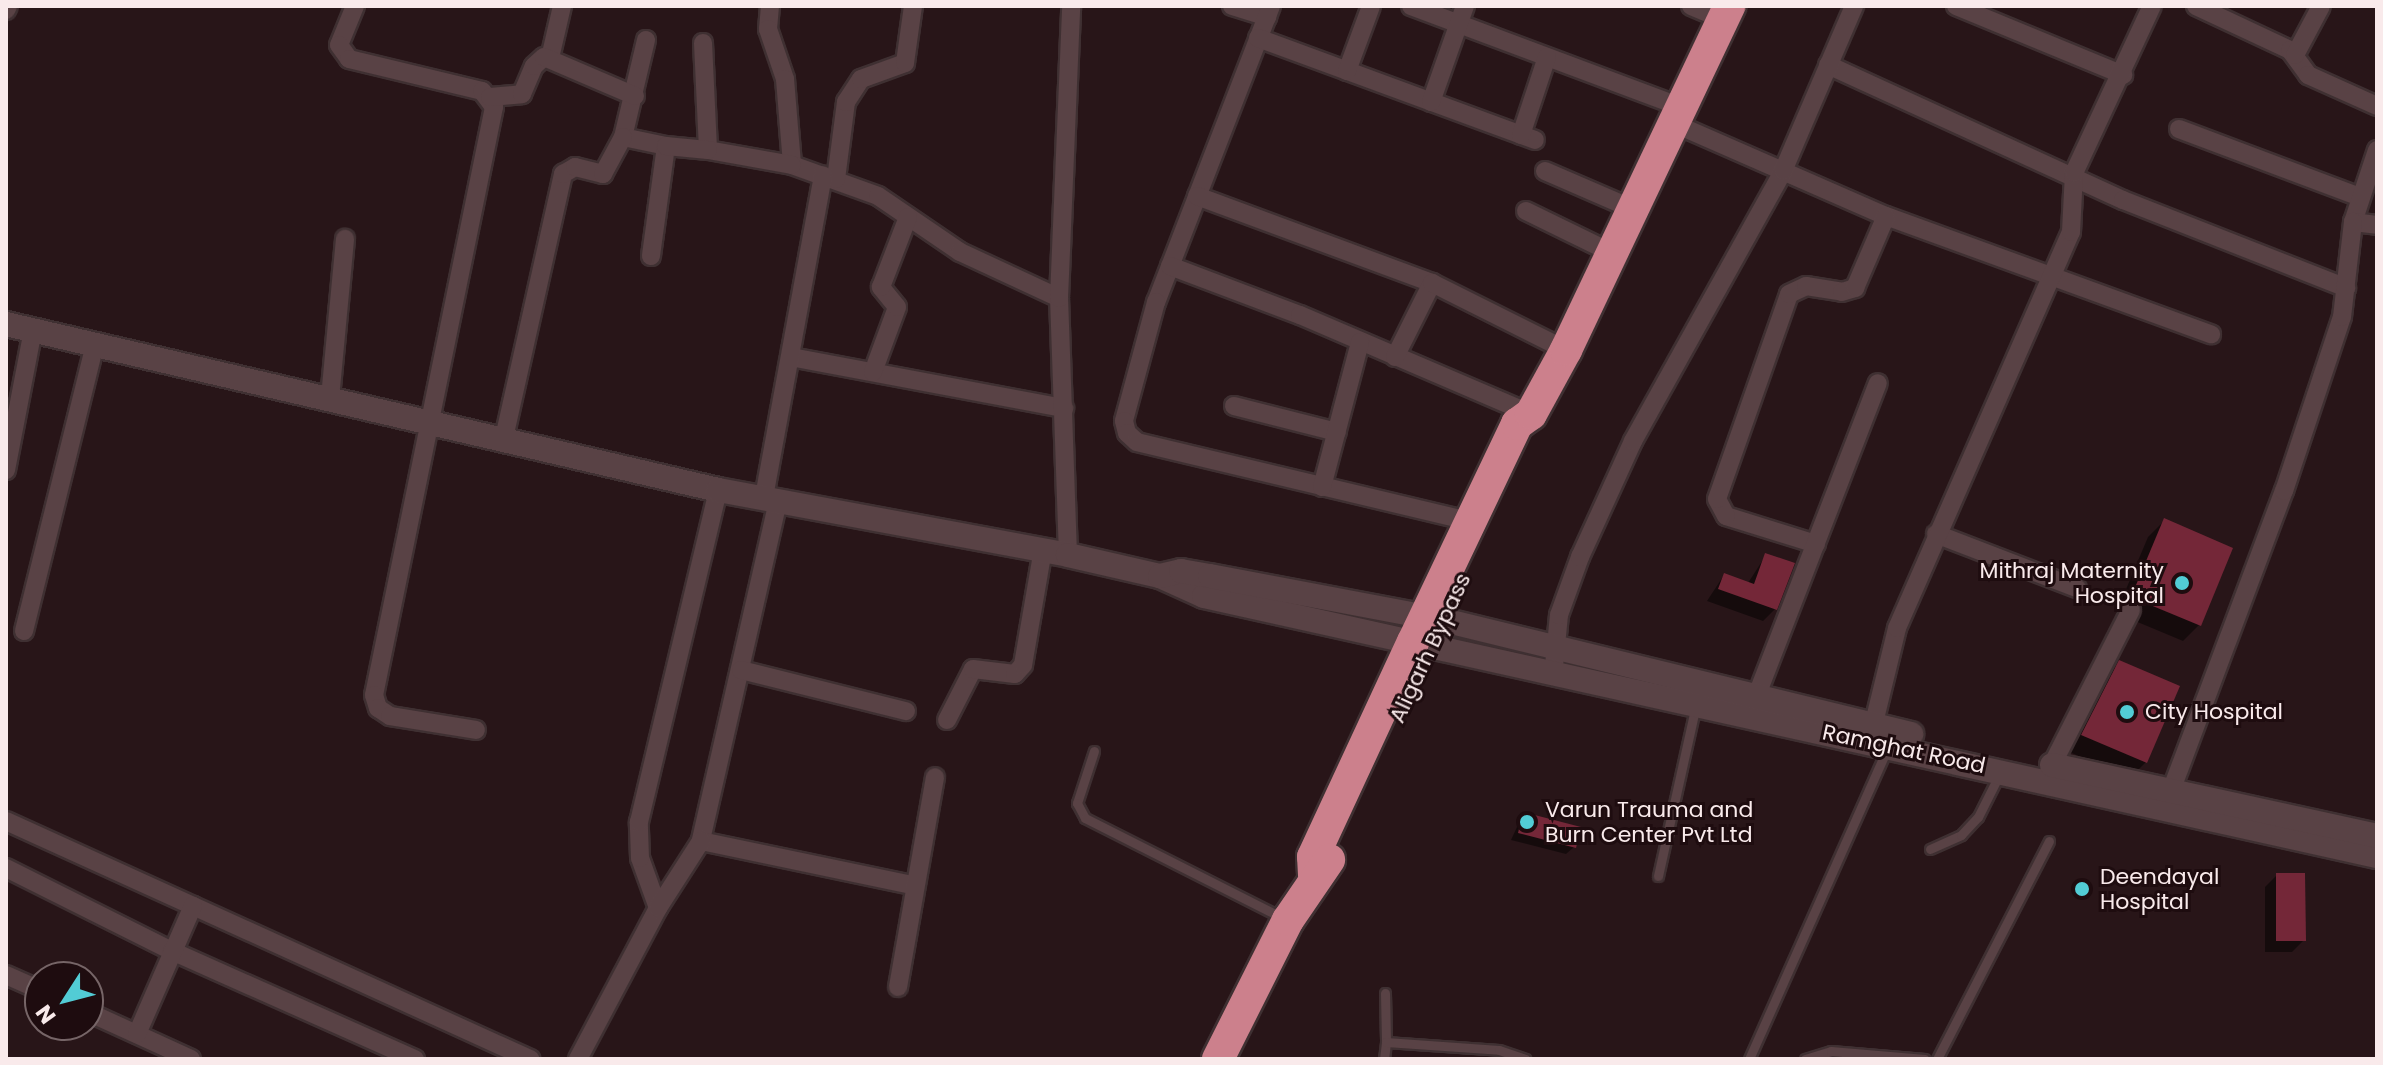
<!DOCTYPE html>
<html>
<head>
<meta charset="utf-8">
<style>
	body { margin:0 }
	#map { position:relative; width:2383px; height:1065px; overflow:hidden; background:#281518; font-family:Poppins,sans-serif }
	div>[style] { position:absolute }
	.shadow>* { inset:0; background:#0007 }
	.building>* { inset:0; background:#742738 }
	.roads { filter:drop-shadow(2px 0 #3f3032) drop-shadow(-2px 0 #3f3032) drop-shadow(0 2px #3f3032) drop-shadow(0 -2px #3f3032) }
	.lane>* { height:9px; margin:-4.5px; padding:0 4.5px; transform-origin:4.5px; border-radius:4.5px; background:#594245 }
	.street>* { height:18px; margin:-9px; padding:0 9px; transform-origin:9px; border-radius:9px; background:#594245 }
	.secondary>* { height:24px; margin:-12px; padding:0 12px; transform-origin:12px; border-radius:12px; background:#594245 }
	.highway>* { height:32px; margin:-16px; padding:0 16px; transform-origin:16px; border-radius:16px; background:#cc808c }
	.dots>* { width:22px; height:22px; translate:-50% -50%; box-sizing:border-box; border:4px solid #1e0c0f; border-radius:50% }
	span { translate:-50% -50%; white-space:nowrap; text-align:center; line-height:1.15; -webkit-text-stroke:6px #1e0c0f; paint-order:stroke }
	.poi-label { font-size:22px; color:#f9eaeb }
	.right { translate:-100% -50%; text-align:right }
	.left { translate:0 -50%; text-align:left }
	.street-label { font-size:22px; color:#f9eaeb }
	.frame { position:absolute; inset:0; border:8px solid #f9eaeb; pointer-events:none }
	.north { position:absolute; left:24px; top:961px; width:80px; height:80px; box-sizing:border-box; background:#1e0c0f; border:2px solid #766567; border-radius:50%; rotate:234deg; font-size:22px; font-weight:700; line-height:32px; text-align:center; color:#f9eaeb }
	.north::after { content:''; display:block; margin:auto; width:28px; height:36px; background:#52ccd5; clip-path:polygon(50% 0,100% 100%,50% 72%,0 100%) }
</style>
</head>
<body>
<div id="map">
	<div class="shadow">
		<i style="clip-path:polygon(2164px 521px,2199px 625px,2183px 641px,2116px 613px,2148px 537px)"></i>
		<i style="clip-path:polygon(1766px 555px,1775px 609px,1763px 621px,1707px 601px,1724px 575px,1748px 583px)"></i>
		<i style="clip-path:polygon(2120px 662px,2146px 762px,2130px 778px,2067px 751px,2104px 678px)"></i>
		<i style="clip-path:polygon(1523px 814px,1574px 847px,1566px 854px,1511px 840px)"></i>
		<i style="clip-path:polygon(2277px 875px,2304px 940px,2292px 952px,2265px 952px,2265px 887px)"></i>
	</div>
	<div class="building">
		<i style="clip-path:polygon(2164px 518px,2233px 548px,2201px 626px,2131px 597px)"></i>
		<i style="clip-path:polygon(1765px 553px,1795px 563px,1777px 610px,1718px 589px,1724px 573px,1754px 584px)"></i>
		<i style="clip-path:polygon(2119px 660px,2180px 686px,2147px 763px,2081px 735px)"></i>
		<i style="clip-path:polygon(1523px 812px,1581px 827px,1576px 848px,1518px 833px)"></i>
		<i style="clip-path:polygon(2276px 873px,2305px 873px,2306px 941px,2276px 941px)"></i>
	</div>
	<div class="roads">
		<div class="lane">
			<i style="left:1094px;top:751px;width:55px;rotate:108.1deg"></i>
			<i style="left:1077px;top:803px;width:17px;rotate:62deg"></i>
			<i style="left:1085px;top:818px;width:220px;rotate:26.8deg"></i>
			<i style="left:1930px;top:849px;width:34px;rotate:-24deg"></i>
			<i style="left:1961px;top:835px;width:25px;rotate:-47deg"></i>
			<i style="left:1978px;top:817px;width:49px;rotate:-63.4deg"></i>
			<i style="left:1658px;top:876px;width:175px;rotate:-77.5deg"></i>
			<i style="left:1385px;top:993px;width:49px;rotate:88.8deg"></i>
			<i style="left:1384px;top:1059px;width:17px;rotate:-83deg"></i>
			<i style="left:1386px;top:1042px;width:113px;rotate:4deg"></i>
			<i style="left:1499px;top:1050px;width:28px;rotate:19deg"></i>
			<i style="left:1749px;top:1059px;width:339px;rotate:-66deg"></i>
			<i style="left:1805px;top:1059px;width:27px;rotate:-17deg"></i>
			<i style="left:1831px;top:1051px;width:94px;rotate:4.9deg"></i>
			<i style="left:1937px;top:1059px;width:245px;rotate:-62.8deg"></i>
		</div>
		<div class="street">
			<i style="left:355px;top:6px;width:42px;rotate:112.3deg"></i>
			<i style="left:339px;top:45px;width:17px;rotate:54deg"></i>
			<i style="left:349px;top:59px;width:137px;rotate:13.5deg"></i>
			<i style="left:482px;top:91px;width:20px;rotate:53deg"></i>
			<i style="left:494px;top:107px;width:600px;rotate:101.53deg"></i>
			<i style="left:374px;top:695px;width:14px;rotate:73deg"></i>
			<i style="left:378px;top:708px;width:14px;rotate:34deg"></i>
			<i style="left:390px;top:716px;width:87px;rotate:9.2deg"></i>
			<i style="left:770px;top:6px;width:23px;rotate:95deg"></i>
			<i style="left:768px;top:29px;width:53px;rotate:71.2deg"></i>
			<i style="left:785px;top:79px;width:86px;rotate:85.3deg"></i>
			<i style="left:792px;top:165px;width:91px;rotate:19.8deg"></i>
			<i style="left:878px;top:196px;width:99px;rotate:34.3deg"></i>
			<i style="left:960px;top:252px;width:109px;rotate:24.9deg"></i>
			<i style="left:1232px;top:6px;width:37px;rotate:17deg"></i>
			<i style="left:1271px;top:6px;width:318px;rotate:111.2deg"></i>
			<i style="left:1156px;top:302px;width:123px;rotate:105.1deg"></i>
			<i style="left:1124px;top:421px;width:12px;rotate:76deg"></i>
			<i style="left:1127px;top:433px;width:13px;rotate:42deg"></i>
			<i style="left:1137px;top:442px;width:345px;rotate:13.4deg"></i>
			<i style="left:1411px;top:6px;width:288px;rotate:20.5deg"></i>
			<i style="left:1691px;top:6px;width:34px;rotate:23deg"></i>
			<i style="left:1956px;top:6px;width:181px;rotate:22.4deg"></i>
			<i style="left:2196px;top:6px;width:104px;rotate:25.1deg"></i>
			<i style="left:2290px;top:50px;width:31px;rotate:54deg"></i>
			<i style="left:2308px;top:75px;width:76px;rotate:24.2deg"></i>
			<i style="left:6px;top:10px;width:4px;rotate:-63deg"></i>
			<i style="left:1258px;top:38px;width:295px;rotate:20.2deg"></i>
			<i style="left:646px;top:40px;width:100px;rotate:103.3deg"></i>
			<i style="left:623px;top:137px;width:44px;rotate:11.8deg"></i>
			<i style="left:666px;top:146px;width:111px;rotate:97.8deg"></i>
			<i style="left:703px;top:43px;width:107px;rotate:87.3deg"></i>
			<i style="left:708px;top:150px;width:85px;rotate:10.1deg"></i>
			<i style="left:2295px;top:55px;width:55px;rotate:-62deg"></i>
			<i style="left:550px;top:58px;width:53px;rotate:-77deg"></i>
			<i style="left:1828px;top:65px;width:324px;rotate:24.6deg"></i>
			<i style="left:2123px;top:200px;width:240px;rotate:21.5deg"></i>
			<i style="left:1347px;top:71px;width:69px;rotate:-69.7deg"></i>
			<i style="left:490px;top:97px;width:32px;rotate:-5deg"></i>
			<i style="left:522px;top:94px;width:30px;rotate:-67deg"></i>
			<i style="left:534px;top:66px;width:13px;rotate:-42deg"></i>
			<i style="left:544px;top:57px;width:99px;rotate:23.2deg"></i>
			<i style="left:1431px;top:102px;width:102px;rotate:-70.5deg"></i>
			<i style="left:1673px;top:123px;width:232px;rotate:23.6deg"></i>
			<i style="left:1886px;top:216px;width:346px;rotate:20deg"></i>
			<i style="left:2179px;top:129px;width:193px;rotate:20.6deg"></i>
			<i style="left:1521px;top:135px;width:82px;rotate:-71.6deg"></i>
			<i style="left:666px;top:146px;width:42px;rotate:5.4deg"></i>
			<i style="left:2377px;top:150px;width:76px;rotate:108.4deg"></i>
			<i style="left:2353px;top:222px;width:24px;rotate:7deg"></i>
			<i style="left:1545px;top:171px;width:96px;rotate:23.4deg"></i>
			<i style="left:836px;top:179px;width:78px;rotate:-82.6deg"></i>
			<i style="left:846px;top:102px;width:27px;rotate:-57deg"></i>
			<i style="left:861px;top:79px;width:47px;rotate:-20deg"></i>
			<i style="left:905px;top:63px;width:58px;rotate:-82deg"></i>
			<i style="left:1197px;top:196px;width:251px;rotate:20.3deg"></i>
			<i style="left:1526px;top:211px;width:96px;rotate:26deg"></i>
			<i style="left:1170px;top:266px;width:139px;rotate:20.7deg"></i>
			<i style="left:1300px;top:315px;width:251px;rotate:23.2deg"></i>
			<i style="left:791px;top:357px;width:278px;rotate:10.6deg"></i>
			<i style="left:1395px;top:357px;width:83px;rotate:-63.4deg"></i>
			<i style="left:1432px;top:283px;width:150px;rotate:26.6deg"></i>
			<i style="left:873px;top:372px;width:69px;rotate:-69.7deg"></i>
			<i style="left:897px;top:307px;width:26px;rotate:-129deg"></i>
			<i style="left:881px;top:287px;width:75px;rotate:-68.9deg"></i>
			<i style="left:330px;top:398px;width:160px;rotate:-84.6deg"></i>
			<i style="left:1234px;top:406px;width:106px;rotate:14.2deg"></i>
			<i style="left:504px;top:438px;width:271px;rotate:-77.4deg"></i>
			<i style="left:563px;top:174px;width:14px;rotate:-30deg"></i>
			<i style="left:575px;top:167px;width:29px;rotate:14deg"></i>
			<i style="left:603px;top:174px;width:42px;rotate:-61.6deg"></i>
			<i style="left:6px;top:470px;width:143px;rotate:-79.1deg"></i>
			<i style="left:1322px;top:487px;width:150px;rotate:-75.3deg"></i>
			<i style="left:764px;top:497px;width:327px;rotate:-79.6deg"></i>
			<i style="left:778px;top:501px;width:349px;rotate:102.8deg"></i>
			<i style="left:701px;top:841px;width:216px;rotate:11.8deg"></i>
			<i style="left:1936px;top:534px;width:151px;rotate:21deg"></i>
			<i style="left:1816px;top:544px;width:94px;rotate:-162.7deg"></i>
			<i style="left:1726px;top:516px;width:19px;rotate:-118deg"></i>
			<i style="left:1717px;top:499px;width:217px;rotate:-70.6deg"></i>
			<i style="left:1789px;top:294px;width:19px;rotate:-25deg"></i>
			<i style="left:1806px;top:286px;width:36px;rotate:9deg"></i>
			<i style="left:1842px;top:292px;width:14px;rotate:-17deg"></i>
			<i style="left:1855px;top:288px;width:78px;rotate:-66.7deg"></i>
			<i style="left:1068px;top:555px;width:257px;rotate:-92deg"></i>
			<i style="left:1059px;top:298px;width:292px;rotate:-87.6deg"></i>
			<i style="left:24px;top:631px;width:296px;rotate:-76.1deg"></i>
			<i style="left:741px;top:670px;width:170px;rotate:14deg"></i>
			<i style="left:1553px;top:676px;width:61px;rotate:-84.4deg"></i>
			<i style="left:1559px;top:615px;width:62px;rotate:-70.1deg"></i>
			<i style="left:1580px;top:557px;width:128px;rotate:-65.4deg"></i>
			<i style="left:1633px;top:441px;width:309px;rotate:-60.9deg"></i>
			<i style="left:1783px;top:171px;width:180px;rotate:-66.7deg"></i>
			<i style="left:1753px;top:705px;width:345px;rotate:-68.8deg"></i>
			<i style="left:947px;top:720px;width:57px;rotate:-63deg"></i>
			<i style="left:973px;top:669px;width:42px;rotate:6.8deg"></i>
			<i style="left:1015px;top:674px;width:12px;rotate:-48deg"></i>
			<i style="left:1023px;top:665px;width:118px;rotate:-80.2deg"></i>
			<i style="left:1871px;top:735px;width:110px;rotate:-76.3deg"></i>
			<i style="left:1897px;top:628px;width:433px;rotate:-66.3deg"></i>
			<i style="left:2071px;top:232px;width:59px;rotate:-87.1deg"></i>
			<i style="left:2074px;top:173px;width:184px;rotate:-65deg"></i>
			<i style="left:2052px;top:765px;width:174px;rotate:-63deg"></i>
			<i style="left:2171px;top:791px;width:321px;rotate:-69.4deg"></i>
			<i style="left:2284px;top:491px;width:183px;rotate:-71.6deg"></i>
			<i style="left:2342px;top:317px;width:96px;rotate:-83.4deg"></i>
			<i style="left:6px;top:821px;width:576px;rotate:24.43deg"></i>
			<i style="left:6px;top:868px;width:186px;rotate:26.6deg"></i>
			<i style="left:172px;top:951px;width:266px;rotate:24deg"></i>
			<i style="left:658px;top:908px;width:53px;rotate:-109.8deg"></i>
			<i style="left:640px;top:858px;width:36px;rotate:-92deg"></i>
			<i style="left:639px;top:822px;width:341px;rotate:-76.6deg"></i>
			<i style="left:6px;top:975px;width:37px;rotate:24deg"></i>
			<i style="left:898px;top:987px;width:213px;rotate:-80deg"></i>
			<i style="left:88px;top:1012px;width:113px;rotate:24.5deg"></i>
			<i style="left:137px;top:1034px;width:140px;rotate:-66.4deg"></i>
			<i style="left:578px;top:1059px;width:171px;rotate:-62.1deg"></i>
			<i style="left:658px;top:908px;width:80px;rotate:-57.3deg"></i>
		</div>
		<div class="secondary">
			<i style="left:6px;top:324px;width:731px;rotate:13.12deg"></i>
			<i style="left:718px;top:490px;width:356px;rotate:10.5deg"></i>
			<i style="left:1068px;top:555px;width:94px;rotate:12.9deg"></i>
			<i style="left:1160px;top:576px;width:48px;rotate:24.4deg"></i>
			<i style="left:1204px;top:596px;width:1201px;rotate:12.5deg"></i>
			<i style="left:1160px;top:576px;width:22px;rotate:-13deg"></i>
			<i style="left:1181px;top:571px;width:29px;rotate:10deg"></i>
			<i style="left:1210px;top:576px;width:237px;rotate:10.7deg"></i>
			<i style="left:1443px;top:620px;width:482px;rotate:13.7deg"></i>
			<i style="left:2052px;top:765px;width:333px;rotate:12.3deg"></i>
		</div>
		<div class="highway">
			<i style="left:1314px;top:875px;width:18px;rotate:-93deg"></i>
			<i style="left:1313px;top:857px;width:237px;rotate:-65.1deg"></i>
			<i style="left:1413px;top:642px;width:242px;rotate:-64.5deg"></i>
			<i style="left:1517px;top:424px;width:17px;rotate:-36deg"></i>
			<i style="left:1531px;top:414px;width:73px;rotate:-61.3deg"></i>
			<i style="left:1566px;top:350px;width:381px;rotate:-64.6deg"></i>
			<i style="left:1218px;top:1059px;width:156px;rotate:-63.3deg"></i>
			<i style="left:1288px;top:920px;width:73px;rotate:-55.7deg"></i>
		</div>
	</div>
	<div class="dots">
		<i style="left:2182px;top:583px;background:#52ccd5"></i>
		<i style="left:2127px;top:712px;background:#52ccd5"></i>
		<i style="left:1527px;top:822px;background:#52ccd5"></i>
		<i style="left:2082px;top:889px;background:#52ccd5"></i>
	</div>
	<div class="poi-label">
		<span class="right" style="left:2164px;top:583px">Mithraj Maternity<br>Hospital</span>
		<span class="left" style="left:2145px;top:712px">City Hospital</span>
		<span class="left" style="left:1545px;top:822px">Varun Trauma and<br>Burn Center Pvt Ltd</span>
		<span class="left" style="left:2100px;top:889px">Deendayal<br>Hospital</span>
	</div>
	<div class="street-label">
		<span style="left:1430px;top:648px;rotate:-65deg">Aligarh Bypass</span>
		<span style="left:1904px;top:749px;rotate:12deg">Ramghat Road</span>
	</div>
	<div class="frame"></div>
	<div class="north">N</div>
</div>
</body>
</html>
